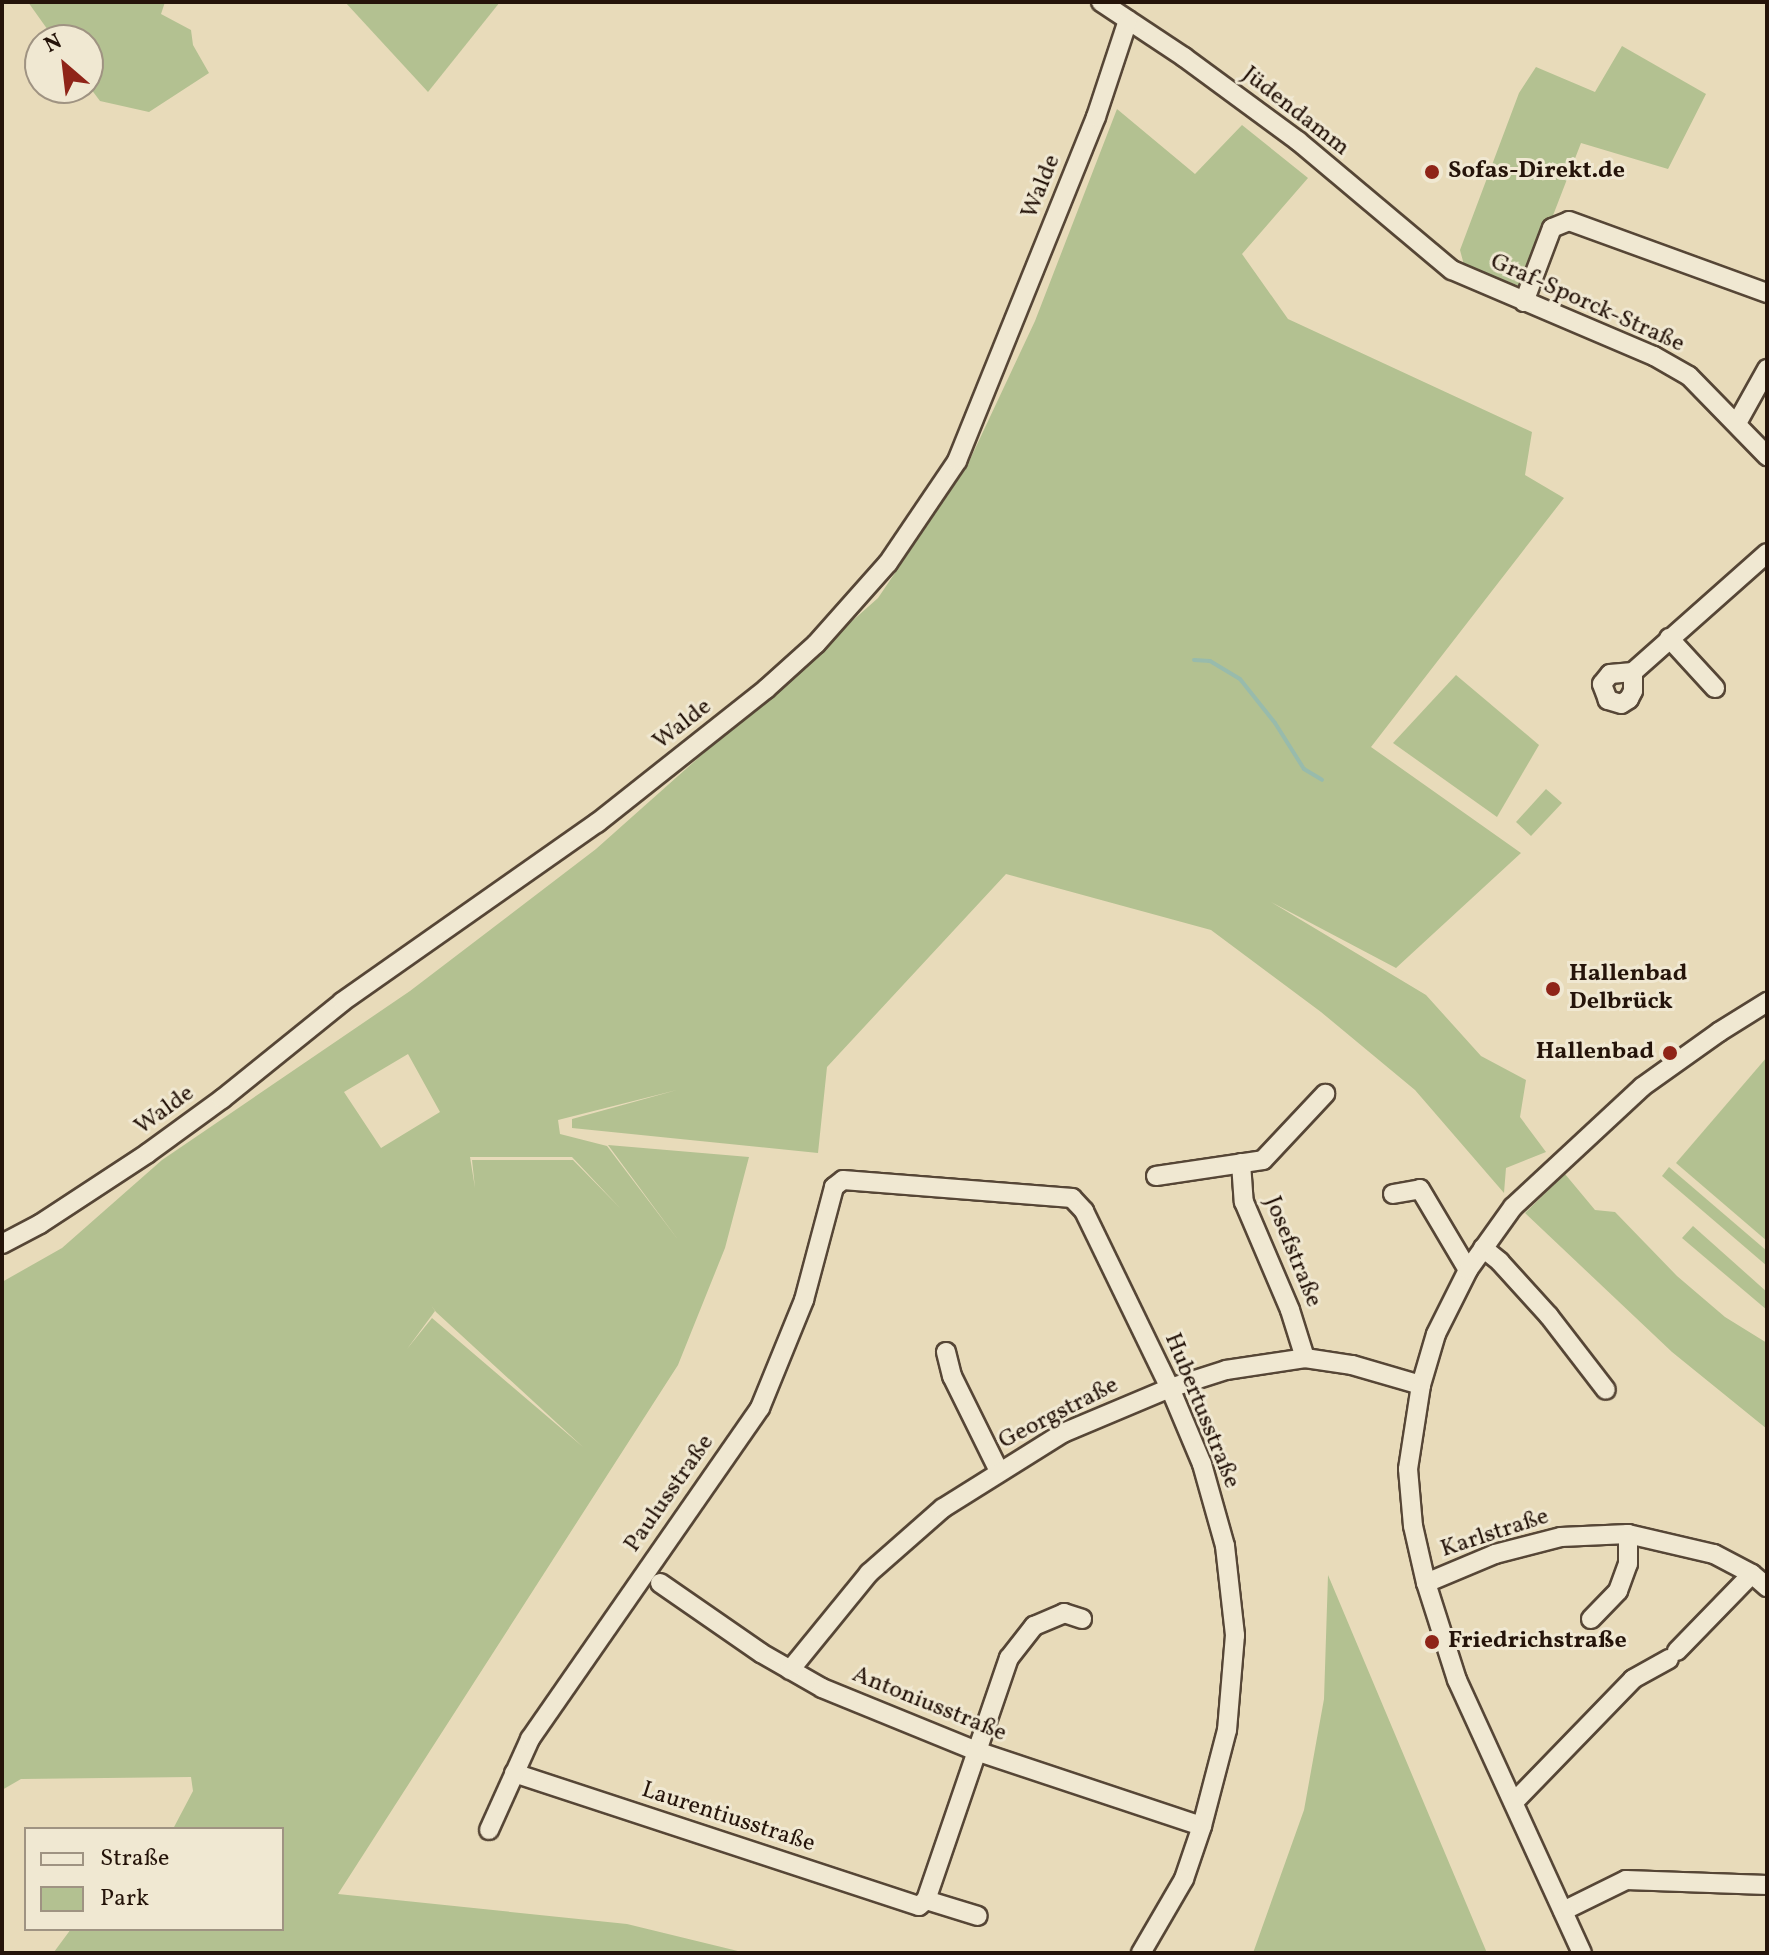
<!DOCTYPE html>
<html>
<head>
<meta charset="utf-8">
<style>
	body { margin:0 }
	#map { position:relative; width:1769px; height:1955px; overflow:hidden; background:#e8dbba; font-family:Vollkorn,serif }
	div>[style] { position:absolute }
	.green>* { inset:0; background:#b3c191 }
	.stream>* { height:4px; margin:-2px; padding:0 2px; transform-origin:2px; border-radius:2px; background:#98bbac }
	.roads { filter:drop-shadow(2px 0 #564636) drop-shadow(-2px 0 #564636) drop-shadow(0 2px #564636) drop-shadow(0 -2px #564636) }
	.street>* { height:18px; margin:-9px; padding:0 9px; transform-origin:9px; border-radius:9px; background:#f0e8d2 }
	.dots>* { width:22px; height:22px; translate:-50% -50%; box-sizing:border-box; border:4px solid #f0e8d2; border-radius:50% }
	span { translate:-50% -50%; white-space:nowrap; text-align:center; line-height:1.15; -webkit-text-stroke:6px #f0e8d2; paint-order:stroke }
	.street-label { font-size:24px; color:#25140a }
	.poi-label { font-size:24px; color:#25140a; font-weight:700 }
	.left { translate:0 -50%; text-align:left }
	.right { translate:-100% -50%; text-align:right }
	.frame { position:absolute; inset:0; border:4px solid #25140a; pointer-events:none }
	.legend { position:absolute; left:24px; top:1827px; width:260px; height:104px; box-sizing:border-box; background:#f0e8d2; border:2px solid #9f9382; margin:0; padding:10px 14px; list-style:none; font-size:24px; color:#25140a }
	.legend li { display:flex; align-items:center; gap:16px; height:40px }
	.legend b { width:40px; border:2px solid #9f9382 }
	.north { position:absolute; left:24px; top:24px; width:80px; height:80px; box-sizing:border-box; background:#f0e8d2; border:2px solid #9f9382; border-radius:50%; rotate:332deg; font-size:22px; font-weight:700; line-height:32px; text-align:center; color:#25140a }
	.north::after { content:''; display:block; margin:auto; width:28px; height:36px; background:#8f2418; clip-path:polygon(50% 0,100% 100%,50% 72%,0 100%) }
</style>
</head>
<body>
<div id="map">
	<div class="green">
		<i style="clip-path:polygon(28px 2px,165px 2px,161px 14px,191px 30px,193px 45px,209px 73px,149px 112px,100px 101px,88px 85px,88px 40px,55px 40px)"></i>
		<i style="clip-path:polygon(345px 2px,500px 2px,428px 92px)"></i>
		<i style="clip-path:polygon(1622px 46px,1706px 94px,1668px 169px,1581px 143px,1525px 288px,1464px 265px,1460px 250px,1519px 93px,1536px 67px,1595px 92px)"></i>
		<i style="clip-path:polygon(evenodd,1117px 109px,1195px 174px,1242px 125px,1308px 178px,1242px 254px,1288px 319px,1532px 432px,1525px 475px,1564px 498px,1371px 747px,1521px 853px,1396px 968px,1271px 902px,1426px 995px,1481px 1056px,1526px 1080px,1520px 1117px,1546px 1152px,1506px 1168px,1504px 1193px,1415px 1090px,1321px 1012px,1211px 930px,1006px 874px,827px 1067px,818px 1153px,572px 1128px,572px 1119px,677px 1090px,558px 1120px,560px 1134px,607px 1146px,679px 1241px,608px 1145px,749px 1157px,725px 1248px,678px 1365px,338px 1894px,627px 1924px,746px 1953px,54px 1952px,71px 1929px,282px 1929px,282px 1829px,173px 1829px,193px 1791px,191px 1777px,21px 1779px,2px 1790px,2px 1282px,62px 1248px,162px 1160px,410px 991px,596px 849px,878px 598px,966px 468px,1035px 321px,1117px 109px,408px 1054px,440px 1112px,381px 1148px,344px 1092px,408px 1054px,1117px 109px,470px 1157px,572px 1157px,621px 1209px,573px 1160px,472px 1160px,475px 1188px,470px 1157px,1117px 109px,431px 1305px,436px 1312px,583px 1447px,432px 1318px,407px 1349px,435px 1311px,431px 1305px)"></i>
		<i style="clip-path:polygon(1456px 675px,1539px 745px,1497px 817px,1393px 743px)"></i>
		<i style="clip-path:polygon(1546px 789px,1562px 803px,1531px 836px,1516px 822px)"></i>
		<i style="clip-path:polygon(1767px 1057px,1767px 1241px,1676px 1163px)"></i>
		<i style="clip-path:polygon(1669px 1167px,1767px 1251px,1767px 1266px,1662px 1176px)"></i>
		<i style="clip-path:polygon(1565px 1174px,1595px 1210px,1615px 1212px,1677px 1276px,1725px 1317px,1767px 1343px,1767px 1429px,1672px 1352px,1525px 1213px)"></i>
		<i style="clip-path:polygon(1693px 1226px,1767px 1292px,1767px 1310px,1682px 1238px)"></i>
		<i style="clip-path:polygon(1328px 1575px,1487px 1953px,1253px 1953px,1304px 1810px,1324px 1699px)"></i>
	</div>
	<div class="stream">
		<i style="left:1194px;top:660px;width:16px;rotate:4deg"></i>
		<i style="left:1210px;top:661px;width:35px;rotate:31deg"></i>
		<i style="left:1240px;top:679px;width:56px;rotate:51.5deg"></i>
		<i style="left:1275px;top:723px;width:54px;rotate:57.8deg"></i>
		<i style="left:1304px;top:769px;width:21px;rotate:31deg"></i>
	</div>
	<div class="roads">
		<div class="street">
			<i style="left:1101px;top:2px;width:100px;rotate:33.5deg"></i>
			<i style="left:1184px;top:57px;width:142px;rotate:36.4deg"></i>
			<i style="left:1298px;top:141px;width:201px;rotate:40deg"></i>
			<i style="left:1452px;top:270px;width:220px;rotate:23.1deg"></i>
			<i style="left:1654px;top:356px;width:40px;rotate:29.7deg"></i>
			<i style="left:1689px;top:376px;width:112px;rotate:45.7deg"></i>
			<i style="left:1524px;top:302px;width:79px;rotate:-69.3deg"></i>
			<i style="left:1552px;top:228px;width:18px;rotate:-22deg"></i>
			<i style="left:1569px;top:221px;width:211px;rotate:20deg"></i>
			<i style="left:1737px;top:423px;width:62px;rotate:-60.9deg"></i>
			<i style="left:1669px;top:638px;width:68px;rotate:47.4deg"></i>
			<i style="left:1633px;top:672px;width:19px;rotate:90deg"></i>
			<i style="left:1633px;top:691px;width:9px;rotate:117deg"></i>
			<i style="left:1629px;top:699px;width:9px;rotate:148deg"></i>
			<i style="left:1621px;top:704px;width:14px;rotate:-163deg"></i>
			<i style="left:1608px;top:700px;width:17px;rotate:-111deg"></i>
			<i style="left:1602px;top:684px;width:13px;rotate:-51deg"></i>
			<i style="left:1610px;top:674px;width:23px;rotate:-5deg"></i>
			<i style="left:1633px;top:672px;width:179px;rotate:-41.6deg"></i>
			<i style="left:1241px;top:1163px;width:39px;rotate:86deg"></i>
			<i style="left:1244px;top:1202px;width:117px;rotate:66.9deg"></i>
			<i style="left:1290px;top:1310px;width:50px;rotate:72.6deg"></i>
			<i style="left:1156px;top:1176px;width:108px;rotate:-8.5deg"></i>
			<i style="left:1263px;top:1160px;width:91px;rotate:-46.8deg"></i>
			<i style="left:1393px;top:1194px;width:27px;rotate:-10deg"></i>
			<i style="left:1420px;top:1189px;width:94px;rotate:59.3deg"></i>
			<i style="left:2px;top:1244px;width:43px;rotate:-27.8deg"></i>
			<i style="left:40px;top:1224px;width:129px;rotate:-33.3deg"></i>
			<i style="left:148px;top:1153px;width:92px;rotate:-36.1deg"></i>
			<i style="left:222px;top:1099px;width:154px;rotate:-38.9deg"></i>
			<i style="left:342px;top:1002px;width:312px;rotate:-35.1deg"></i>
			<i style="left:597px;top:823px;width:216px;rotate:-38.4deg"></i>
			<i style="left:766px;top:689px;width:67px;rotate:-42deg"></i>
			<i style="left:816px;top:644px;width:108px;rotate:-48.4deg"></i>
			<i style="left:888px;top:563px;width:123px;rotate:-55.9deg"></i>
			<i style="left:957px;top:461px;width:371px;rotate:-68deg"></i>
			<i style="left:1096px;top:117px;width:102px;rotate:-71.7deg"></i>
			<i style="left:1483px;top:1248px;width:22px;rotate:39deg"></i>
			<i style="left:1500px;top:1262px;width:73px;rotate:47.8deg"></i>
			<i style="left:1549px;top:1316px;width:93px;rotate:52.4deg"></i>
			<i style="left:946px;top:1352px;width:25px;rotate:76deg"></i>
			<i style="left:952px;top:1376px;width:106px;rotate:63.7deg"></i>
			<i style="left:660px;top:1583px;width:123px;rotate:34.7deg"></i>
			<i style="left:761px;top:1653px;width:70px;rotate:29.8deg"></i>
			<i style="left:822px;top:1688px;width:166px;rotate:22.2deg"></i>
			<i style="left:976px;top:1751px;width:238px;rotate:18.4deg"></i>
			<i style="left:1426px;top:1583px;width:75px;rotate:-22.8deg"></i>
			<i style="left:1495px;top:1554px;width:68px;rotate:-14.4deg"></i>
			<i style="left:1561px;top:1537px;width:67px;rotate:-2.6deg"></i>
			<i style="left:1628px;top:1534px;width:88px;rotate:13.1deg"></i>
			<i style="left:1714px;top:1554px;width:43px;rotate:27.8deg"></i>
			<i style="left:1752px;top:1574px;width:20px;rotate:41deg"></i>
			<i style="left:1591px;top:1619px;width:39px;rotate:-46deg"></i>
			<i style="left:1618px;top:1591px;width:29px;rotate:-70deg"></i>
			<i style="left:1628px;top:1564px;width:30px;rotate:-90deg"></i>
			<i style="left:1677px;top:1651px;width:107px;rotate:-45.8deg"></i>
			<i style="left:790px;top:1670px;width:125px;rotate:-50.8deg"></i>
			<i style="left:869px;top:1573px;width:98px;rotate:-41.3deg"></i>
			<i style="left:943px;top:1508px;width:142px;rotate:-32deg"></i>
			<i style="left:1063px;top:1433px;width:116px;rotate:-22.8deg"></i>
			<i style="left:1170px;top:1388px;width:59px;rotate:-17.8deg"></i>
			<i style="left:1226px;top:1370px;width:80px;rotate:-8.6deg"></i>
			<i style="left:1305px;top:1358px;width:48px;rotate:8.5deg"></i>
			<i style="left:1352px;top:1365px;width:72px;rotate:16.2deg"></i>
			<i style="left:514px;top:1773px;width:426px;rotate:18.2deg"></i>
			<i style="left:919px;top:1906px;width:9px;rotate:-41deg"></i>
			<i style="left:926px;top:1900px;width:54px;rotate:17.1deg"></i>
			<i style="left:1514px;top:1802px;width:171px;rotate:-45.9deg"></i>
			<i style="left:1633px;top:1679px;width:41px;rotate:-29.1deg"></i>
			<i style="left:489px;top:1830px;width:100px;rotate:-65.7deg"></i>
			<i style="left:530px;top:1739px;width:403px;rotate:-55.2deg"></i>
			<i style="left:760px;top:1408px;width:117px;rotate:-67.8deg"></i>
			<i style="left:804px;top:1300px;width:117px;rotate:-75.1deg"></i>
			<i style="left:834px;top:1187px;width:11px;rotate:-38deg"></i>
			<i style="left:843px;top:1180px;width:230px;rotate:4.5deg"></i>
			<i style="left:1072px;top:1198px;width:18px;rotate:47deg"></i>
			<i style="left:1084px;top:1211px;width:197px;rotate:64.1deg"></i>
			<i style="left:1170px;top:1388px;width:82px;rotate:67.2deg"></i>
			<i style="left:1202px;top:1464px;width:85px;rotate:74.3deg"></i>
			<i style="left:1225px;top:1546px;width:90px;rotate:83.6deg"></i>
			<i style="left:1235px;top:1635px;width:95px;rotate:94.8deg"></i>
			<i style="left:1227px;top:1730px;width:99px;rotate:104.6deg"></i>
			<i style="left:1202px;top:1826px;width:56px;rotate:108.8deg"></i>
			<i style="left:1184px;top:1879px;width:86px;rotate:120.2deg"></i>
			<i style="left:926px;top:1900px;width:256px;rotate:-71.1deg"></i>
			<i style="left:1009px;top:1658px;width:41px;rotate:-52deg"></i>
			<i style="left:1034px;top:1626px;width:33px;rotate:-23deg"></i>
			<i style="left:1064px;top:1613px;width:19px;rotate:18deg"></i>
			<i style="left:1563px;top:1911px;width:70px;rotate:-26.2deg"></i>
			<i style="left:1626px;top:1880px;width:141px;rotate:2deg"></i>
			<i style="left:1582px;top:1953px;width:300px;rotate:-114.6deg"></i>
			<i style="left:1457px;top:1680px;width:102px;rotate:-107.7deg"></i>
			<i style="left:1426px;top:1583px;width:58px;rotate:-102.8deg"></i>
			<i style="left:1413px;top:1526px;width:57px;rotate:-95deg"></i>
			<i style="left:1408px;top:1469px;width:85px;rotate:-81.2deg"></i>
			<i style="left:1421px;top:1385px;width:53px;rotate:-73.6deg"></i>
			<i style="left:1436px;top:1334px;width:72px;rotate:-63.4deg"></i>
			<i style="left:1468px;top:1270px;width:77px;rotate:-54.5deg"></i>
			<i style="left:1513px;top:1207px;width:176px;rotate:-42.9deg"></i>
			<i style="left:1642px;top:1087px;width:95px;rotate:-35.5deg"></i>
			<i style="left:1719px;top:1032px;width:57px;rotate:-32deg"></i>
		</div>
	</div>
	<div class="dots">
		<i style="left:1432px;top:172px;background:#8f2418"></i>
		<i style="left:1553px;top:989px;background:#8f2418"></i>
		<i style="left:1670px;top:1053px;background:#8f2418"></i>
		<i style="left:1432px;top:1642px;background:#8f2418"></i>
	</div>
	<div class="street-label">
		<span style="left:1295px;top:112px;rotate:38deg">Jüdendamm</span>
		<span style="left:1042px;top:187px;rotate:-68deg">Walde</span>
		<span style="left:1587px;top:304px;rotate:24deg">Graf-Sporck-Straße</span>
		<span style="left:683px;top:725px;rotate:-38deg">Walde</span>
		<span style="left:165px;top:1111px;rotate:-36deg">Walde</span>
		<span style="left:1292px;top:1252px;rotate:68deg">Josefstraße</span>
		<span style="left:1201px;top:1411px;rotate:68deg">Hubertusstraße</span>
		<span style="left:1059px;top:1414px;rotate:-27deg">Georgstraße</span>
		<span style="left:670px;top:1494px;rotate:-55deg">Paulusstraße</span>
		<span style="left:1495px;top:1534px;rotate:-18deg">Karlstraße</span>
		<span style="left:929px;top:1705px;rotate:22deg">Antoniusstraße</span>
		<span style="left:728px;top:1818px;rotate:18deg">Laurentiusstraße</span>
	</div>
	<div class="poi-label">
		<span class="left" style="left:1448px;top:172px">Sofas-Direkt.de</span>
		<span class="left" style="left:1569px;top:989px">Hallenbad<br>Delbrück</span>
		<span class="right" style="left:1654px;top:1053px">Hallenbad</span>
		<span class="left" style="left:1448px;top:1642px">Friedrichstraße</span>
	</div>
	<div class="frame"></div>
	<ul class="legend">
	<li><b style="height:10px;background:#f0e8d2"></b>Straße</li>
	<li><b style="height:22px;background:#b3c191"></b>Park</li>
	</ul>
	<div class="north">N</div>
</div>
</body>
</html>
